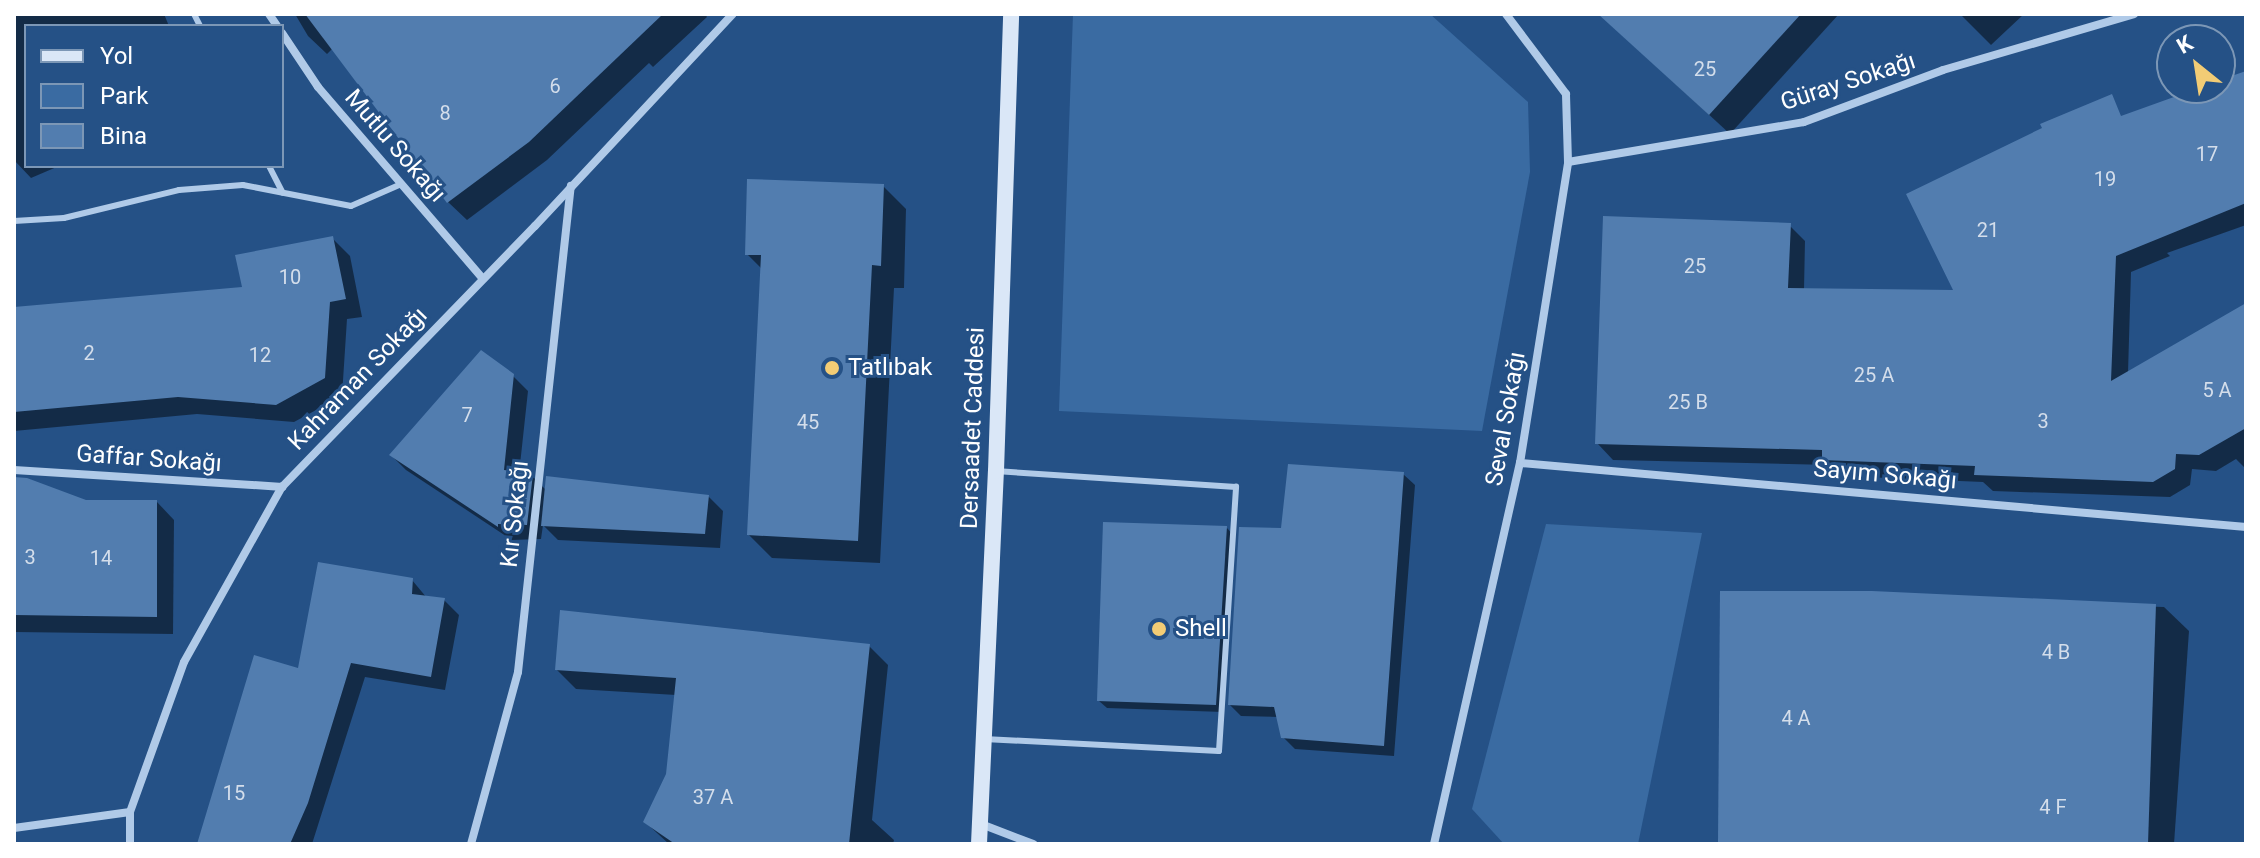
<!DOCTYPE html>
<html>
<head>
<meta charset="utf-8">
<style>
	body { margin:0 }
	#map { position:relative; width:2260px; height:858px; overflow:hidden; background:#255186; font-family:Roboto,sans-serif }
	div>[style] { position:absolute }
	.green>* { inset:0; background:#3a6ba2 }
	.shadow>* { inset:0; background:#0007 }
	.building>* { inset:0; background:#527daf }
	.service>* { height:6px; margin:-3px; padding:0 3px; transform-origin:3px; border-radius:3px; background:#b0cae8 }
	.minor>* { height:8px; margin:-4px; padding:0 4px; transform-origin:4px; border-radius:4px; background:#b0cae8 }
	.secondary>* { height:16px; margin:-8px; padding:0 8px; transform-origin:8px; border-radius:8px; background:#dae7f7 }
	.dots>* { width:22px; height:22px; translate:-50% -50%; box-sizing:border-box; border:4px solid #255186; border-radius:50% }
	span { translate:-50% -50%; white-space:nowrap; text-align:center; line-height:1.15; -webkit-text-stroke:6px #255186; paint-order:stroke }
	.number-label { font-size:20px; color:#d4deeb }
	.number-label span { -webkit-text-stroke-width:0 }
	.street-label { font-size:24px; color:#fff }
	.poi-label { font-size:24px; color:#fff }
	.left { translate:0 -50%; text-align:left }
	.frame { position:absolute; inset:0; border:16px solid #fff; pointer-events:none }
	.legend { position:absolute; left:24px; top:24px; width:260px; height:144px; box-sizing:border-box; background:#255186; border:2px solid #7c97b6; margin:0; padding:10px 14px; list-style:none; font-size:24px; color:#fff }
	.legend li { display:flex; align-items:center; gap:16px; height:40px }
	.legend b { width:40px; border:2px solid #7c97b6 }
	.north { position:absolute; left:2156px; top:24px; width:80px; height:80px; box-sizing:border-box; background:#255186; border:2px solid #7c97b6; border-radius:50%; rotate:330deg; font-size:22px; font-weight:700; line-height:32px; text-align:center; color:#fff }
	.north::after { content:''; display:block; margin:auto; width:28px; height:36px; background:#f2cc75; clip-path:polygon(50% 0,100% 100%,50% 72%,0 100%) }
</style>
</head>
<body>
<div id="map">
	<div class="green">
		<i style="clip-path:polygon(1073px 14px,1430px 14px,1528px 102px,1530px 172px,1482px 431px,1059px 411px)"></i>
		<i style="clip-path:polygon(1546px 524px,1702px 533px,1638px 844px,1504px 844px,1472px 809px)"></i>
	</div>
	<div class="shadow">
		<i style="clip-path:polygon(14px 14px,164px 14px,169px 26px,26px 26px,26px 166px,59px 166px,31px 178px,14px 160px)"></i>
		<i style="clip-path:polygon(295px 14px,705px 14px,707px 17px,653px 67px,649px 63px,547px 160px,467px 220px,448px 202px,333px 48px,327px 54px,308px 36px)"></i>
		<i style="clip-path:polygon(1618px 14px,1839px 14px,1730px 134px,1631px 43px)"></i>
		<i style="clip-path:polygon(1960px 14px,2024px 14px,1991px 45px)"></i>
		<i style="clip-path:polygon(2246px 73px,2246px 225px,2167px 253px,2170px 256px,2131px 272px,2128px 373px,2246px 305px,2246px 469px,2236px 459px,2216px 471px,2192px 469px,2190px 485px,2170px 497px,1993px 491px,1983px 482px,1840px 476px,1830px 465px,1613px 460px,1597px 443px,1789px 225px,1805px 241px,1804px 290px,1956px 292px,2203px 88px,2220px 88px,2220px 82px)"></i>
		<i style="clip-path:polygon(883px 186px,906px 209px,904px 288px,894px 288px,880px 563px,772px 558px,749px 535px,762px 269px,747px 254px)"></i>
		<i style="clip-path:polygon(332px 238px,350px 256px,362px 317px,347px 319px,342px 396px,294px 422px,197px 414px,14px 431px,14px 309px,244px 289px)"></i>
		<i style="clip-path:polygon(513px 376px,528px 391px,519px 474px,532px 476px,547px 491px,708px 496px,723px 511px,720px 548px,558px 540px,543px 525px,541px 539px,512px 540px,406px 470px,391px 455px)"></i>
		<i style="clip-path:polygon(1403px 474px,1415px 485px,1394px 756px,1295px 749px,1283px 737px,1279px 717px,1241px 716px,1230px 705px,1283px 530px)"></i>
		<i style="clip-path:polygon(14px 502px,157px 502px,174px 520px,173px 634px,14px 632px)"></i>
		<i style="clip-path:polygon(1227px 528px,1234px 536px,1223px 712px,1107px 708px,1099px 701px)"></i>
		<i style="clip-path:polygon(412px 580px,427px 598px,444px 600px,459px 615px,445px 690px,365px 677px,312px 844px,199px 844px,300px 671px)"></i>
		<i style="clip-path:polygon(1722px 593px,2164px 607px,2189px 631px,2174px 844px,1720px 844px)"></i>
		<i style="clip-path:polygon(869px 646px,888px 665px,872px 820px,894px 840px,893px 844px,669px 844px,645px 822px,668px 775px,676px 695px,576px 689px,557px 670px)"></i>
	</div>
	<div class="building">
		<i style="clip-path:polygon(305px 14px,663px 14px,529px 142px,447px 203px)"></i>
		<i style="clip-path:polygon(1598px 14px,1801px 14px,1709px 115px)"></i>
		<i style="clip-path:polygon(2246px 71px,2246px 203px,2116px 256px,2111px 381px,2246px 303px,2246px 428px,2199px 455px,2176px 454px,2175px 469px,2153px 482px,1974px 475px,1975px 466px,1822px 460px,1822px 450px,1595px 444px,1603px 216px,1791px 223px,1788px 288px,1953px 290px,1906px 194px,2042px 128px,2040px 124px,2112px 94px,2121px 116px,2199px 88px,2220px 88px,2220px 80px)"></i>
		<i style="clip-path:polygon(747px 179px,884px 184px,881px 266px,872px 265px,858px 541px,747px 535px,761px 255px,745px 255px)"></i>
		<i style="clip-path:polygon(333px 236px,346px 299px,330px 302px,325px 378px,276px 405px,178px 397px,14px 412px,14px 307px,242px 287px,235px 255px)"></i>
		<i style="clip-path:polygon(481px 350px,514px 374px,504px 470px,533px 474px,527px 525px,498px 524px,498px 527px,389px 455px)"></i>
		<i style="clip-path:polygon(1288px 464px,1404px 472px,1384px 746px,1281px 738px,1274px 707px,1228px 705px,1239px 527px,1281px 528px)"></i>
		<i style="clip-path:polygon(546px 476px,709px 495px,705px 534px,541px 526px)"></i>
		<i style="clip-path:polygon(14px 477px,27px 478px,86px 500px,157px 500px,157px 617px,14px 615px)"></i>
		<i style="clip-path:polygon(1103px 522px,1227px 526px,1216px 705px,1097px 701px)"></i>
		<i style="clip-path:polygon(318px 562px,413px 578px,412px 594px,445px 598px,431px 677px,351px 663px,308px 803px,290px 844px,197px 844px,254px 655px,298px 668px)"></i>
		<i style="clip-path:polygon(1720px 591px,1872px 591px,2156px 604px,2148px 844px,1718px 844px)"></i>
		<i style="clip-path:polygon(560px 610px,870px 644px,849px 844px,675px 844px,643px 822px,666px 774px,676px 678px,555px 670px)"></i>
	</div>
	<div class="service">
		<i style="left:194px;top:14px;width:13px;rotate:63deg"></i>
		<i style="left:269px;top:166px;width:30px;rotate:63deg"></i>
		<i style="left:14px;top:221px;width:50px;rotate:-3.4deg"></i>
		<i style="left:64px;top:218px;width:118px;rotate:-13.7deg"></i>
		<i style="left:179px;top:190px;width:64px;rotate:-4.5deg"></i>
		<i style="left:243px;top:185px;width:110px;rotate:11deg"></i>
		<i style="left:351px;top:206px;width:55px;rotate:-23.7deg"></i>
		<i style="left:984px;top:739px;width:235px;rotate:2.9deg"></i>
		<i style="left:1219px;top:751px;width:265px;rotate:-86.3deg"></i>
		<i style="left:1236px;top:487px;width:241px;rotate:-176.2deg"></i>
	</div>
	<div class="minor">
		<i style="left:269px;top:14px;width:14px;rotate:56deg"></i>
		<i style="left:282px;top:33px;width:65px;rotate:56.3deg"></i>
		<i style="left:318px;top:87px;width:253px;rotate:49.3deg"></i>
		<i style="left:1568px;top:162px;width:239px;rotate:-9.6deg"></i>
		<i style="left:1804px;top:122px;width:148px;rotate:-20.5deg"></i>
		<i style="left:1943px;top:70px;width:199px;rotate:-16.3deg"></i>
		<i style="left:1520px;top:463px;width:729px;rotate:5.04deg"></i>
		<i style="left:14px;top:470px;width:269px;rotate:3.6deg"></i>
		<i style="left:981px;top:824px;width:56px;rotate:21deg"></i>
		<i style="left:14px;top:828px;width:117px;rotate:-7.9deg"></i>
		<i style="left:130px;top:844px;width:32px;rotate:-90deg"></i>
		<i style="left:130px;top:812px;width:159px;rotate:-70.2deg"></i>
		<i style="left:184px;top:662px;width:201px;rotate:-60.8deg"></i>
		<i style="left:282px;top:487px;width:363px;rotate:-45.9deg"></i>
		<i style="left:535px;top:226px;width:290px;rotate:-47deg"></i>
		<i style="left:471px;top:844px;width:178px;rotate:-74.7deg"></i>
		<i style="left:518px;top:672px;width:489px;rotate:-83.8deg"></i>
		<i style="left:1434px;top:844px;width:391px;rotate:-77.3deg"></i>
		<i style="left:1520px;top:463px;width:305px;rotate:-80.9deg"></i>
		<i style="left:1568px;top:162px;width:68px;rotate:-91.7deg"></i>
		<i style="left:1566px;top:94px;width:100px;rotate:-126.9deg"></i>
	</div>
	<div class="secondary">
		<i style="left:979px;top:844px;width:373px;rotate:-87.4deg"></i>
		<i style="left:996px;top:471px;width:457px;rotate:-88.1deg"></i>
	</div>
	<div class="dots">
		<i style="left:832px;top:368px;background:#f2cc75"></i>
		<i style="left:1159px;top:629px;background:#f2cc75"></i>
	</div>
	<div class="number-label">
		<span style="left:1705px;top:69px">25</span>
		<span style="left:555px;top:86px">6</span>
		<span style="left:445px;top:113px">8</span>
		<span style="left:2207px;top:154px">17</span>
		<span style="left:2105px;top:179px">19</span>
		<span style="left:1988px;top:230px">21</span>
		<span style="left:1695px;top:266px">25</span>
		<span style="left:290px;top:277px">10</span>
		<span style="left:89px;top:353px">2</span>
		<span style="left:260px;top:355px">12</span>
		<span style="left:1874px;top:375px">25 A</span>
		<span style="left:2217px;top:390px">5 A</span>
		<span style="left:1688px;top:402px">25 B</span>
		<span style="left:467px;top:415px">7</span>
		<span style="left:2043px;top:421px">3</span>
		<span style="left:808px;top:422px">45</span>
		<span style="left:30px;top:557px">3</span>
		<span style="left:101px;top:558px">14</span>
		<span style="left:2056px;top:652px">4 B</span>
		<span style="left:1796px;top:718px">4 A</span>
		<span style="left:234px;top:793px">15</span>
		<span style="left:713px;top:797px">37 A</span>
		<span style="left:2053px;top:807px">4 F</span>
	</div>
	<div class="street-label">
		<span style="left:1848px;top:82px;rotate:-18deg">Güray Sokağı</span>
		<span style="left:395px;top:146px;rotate:49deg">Mutlu Sokağı</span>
		<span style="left:358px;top:379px;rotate:-46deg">Kahraman Sokağı</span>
		<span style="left:1506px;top:419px;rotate:-80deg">Seval Sokağı</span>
		<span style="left:973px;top:428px;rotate:-88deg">Dersaadet Caddesi</span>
		<span style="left:149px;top:459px;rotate:4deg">Gaffar Sokağı</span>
		<span style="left:1885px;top:475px;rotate:5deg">Sayım Sokağı</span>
		<span style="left:515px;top:514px;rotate:-84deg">Kır Sokağı</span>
	</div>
	<div class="poi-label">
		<span class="left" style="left:848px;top:368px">Tatlıbak</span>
		<span class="left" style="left:1175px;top:629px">Shell</span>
	</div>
	<div class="frame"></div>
	<ul class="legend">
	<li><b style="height:10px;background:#dae7f7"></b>Yol</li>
	<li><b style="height:22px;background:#3a6ba2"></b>Park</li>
	<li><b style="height:22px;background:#527daf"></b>Bina</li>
	</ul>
	<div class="north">K</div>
</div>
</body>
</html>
